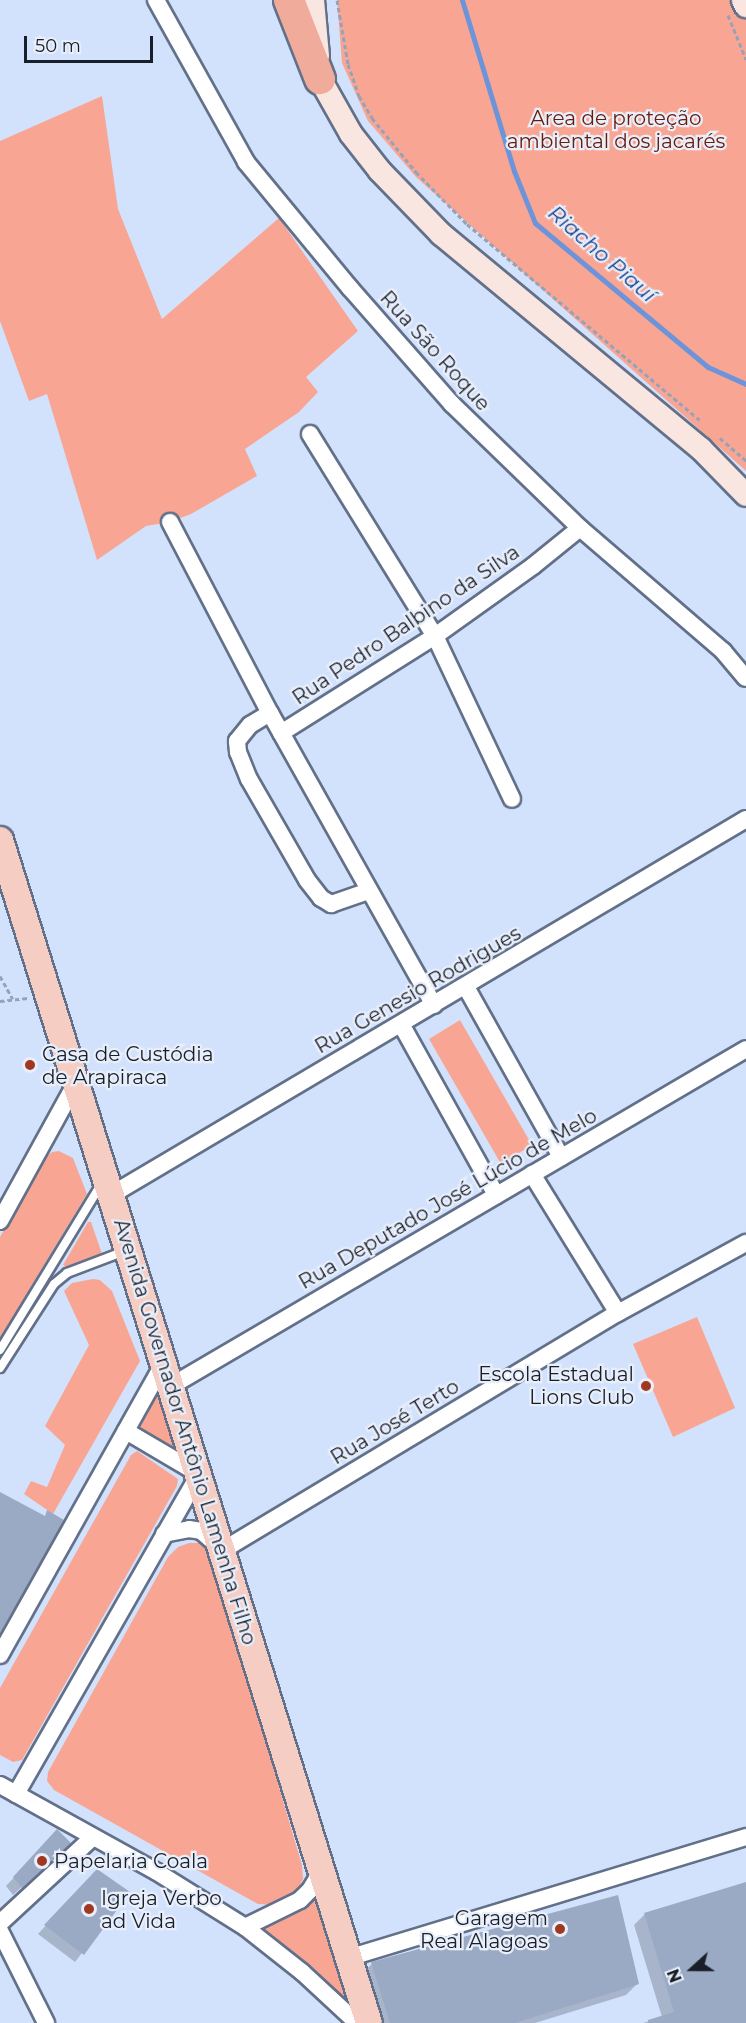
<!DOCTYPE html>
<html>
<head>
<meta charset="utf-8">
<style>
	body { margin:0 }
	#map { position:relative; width:746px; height:2023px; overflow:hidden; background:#d2e2fd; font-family:Montserrat,sans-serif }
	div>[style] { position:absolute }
	.green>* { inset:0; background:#f8a693 }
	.shadow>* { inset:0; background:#0003 }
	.stream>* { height:5px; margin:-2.5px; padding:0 2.5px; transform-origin:2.5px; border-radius:2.5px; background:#6d94d9 }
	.building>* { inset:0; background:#9aa9c4 }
	.path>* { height:3px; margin-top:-1.5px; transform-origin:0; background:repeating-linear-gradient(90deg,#95a2b7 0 4.5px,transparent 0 7.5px) }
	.roads { filter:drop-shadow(2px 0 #627089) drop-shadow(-2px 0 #627089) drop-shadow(0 2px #627089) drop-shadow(0 -2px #627089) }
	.lane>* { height:8px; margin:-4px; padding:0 4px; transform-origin:4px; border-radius:4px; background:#fff }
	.street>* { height:16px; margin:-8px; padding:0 8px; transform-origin:8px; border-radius:8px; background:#fff }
	.secondary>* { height:22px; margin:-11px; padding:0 11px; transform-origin:11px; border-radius:11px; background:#fae6e1 }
	.primary>* { height:26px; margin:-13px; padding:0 13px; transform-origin:13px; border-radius:13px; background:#f6cdc2 }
	.highway>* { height:30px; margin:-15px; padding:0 15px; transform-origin:15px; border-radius:15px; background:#f0ab9a }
	.dots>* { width:16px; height:16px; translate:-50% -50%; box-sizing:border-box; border:3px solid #e8eefa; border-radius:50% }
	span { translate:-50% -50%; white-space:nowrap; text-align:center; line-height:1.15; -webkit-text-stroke:4.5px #e8eefa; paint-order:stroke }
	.park-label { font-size:20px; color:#691b0a }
	.street-label { font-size:20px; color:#191f29 }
	.poi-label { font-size:20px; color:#191f29 }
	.left { translate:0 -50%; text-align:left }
	.right { translate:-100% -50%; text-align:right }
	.water-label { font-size:21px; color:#154191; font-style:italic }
	.north { position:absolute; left:662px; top:1939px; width:60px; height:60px; -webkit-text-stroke:4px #e8eefa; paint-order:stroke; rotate:249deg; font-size:16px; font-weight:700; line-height:24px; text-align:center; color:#191f29 }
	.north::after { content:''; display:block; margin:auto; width:21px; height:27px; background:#191f29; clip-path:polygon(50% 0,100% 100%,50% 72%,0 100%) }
	.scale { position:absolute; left:24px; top:36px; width:129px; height:27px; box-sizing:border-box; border:3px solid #191f29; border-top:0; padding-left:8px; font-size:18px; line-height:21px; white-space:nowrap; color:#191f29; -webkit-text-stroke:4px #e8eefa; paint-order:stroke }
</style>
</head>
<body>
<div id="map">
	<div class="green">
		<i style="clip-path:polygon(337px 0,746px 0,746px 471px,416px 177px,368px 121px,342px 63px)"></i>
		<i style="clip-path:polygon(102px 96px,118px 209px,162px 319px,279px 218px,358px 331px,306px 377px,318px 392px,299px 412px,245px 449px,257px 476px,191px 514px,170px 522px,146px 526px,97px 560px,47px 394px,29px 401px,0 321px,0 141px)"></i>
		<i style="clip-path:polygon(460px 1020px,532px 1145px,501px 1164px,429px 1039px)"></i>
		<i style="clip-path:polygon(59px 1151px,73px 1158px,87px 1194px,0 1338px,0 1237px,42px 1161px,52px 1152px)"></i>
		<i style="clip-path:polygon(88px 1222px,91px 1222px,102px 1254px,68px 1268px,63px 1265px)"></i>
		<i style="clip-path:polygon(93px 1279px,100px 1280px,112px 1291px,140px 1361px,53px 1514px,24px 1494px,31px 1481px,47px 1487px,65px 1445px,45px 1426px,89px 1345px,64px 1291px,72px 1283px)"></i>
		<i style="clip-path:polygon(697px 1317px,735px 1408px,673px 1437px,633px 1344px)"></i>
		<i style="clip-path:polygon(164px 1363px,199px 1474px,126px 1431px)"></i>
		<i style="clip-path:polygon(137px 1451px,178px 1479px,177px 1486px,22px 1760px,13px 1762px,0 1755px,0 1688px,131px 1455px)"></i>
		<i style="clip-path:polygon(189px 1543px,202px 1543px,210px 1553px,302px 1865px,303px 1879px,297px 1891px,274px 1905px,258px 1904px,54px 1790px,47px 1781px,48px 1772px,168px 1557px,178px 1547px)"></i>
		<i style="clip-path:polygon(322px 1870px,369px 2023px,245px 1927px,300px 1900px)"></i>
	</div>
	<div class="shadow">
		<i style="clip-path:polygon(50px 1839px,61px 1851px,13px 1895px,6px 1886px)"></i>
		<i style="clip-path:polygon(89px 1879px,128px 1893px,75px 1962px,38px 1934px)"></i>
		<i style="clip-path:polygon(746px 1884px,746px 2023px,643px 2023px,662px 2017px,634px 1925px,645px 1914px)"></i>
		<i style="clip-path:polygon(372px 1964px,637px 1984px,626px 1995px,535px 2023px,376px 2023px,361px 1974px)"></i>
	</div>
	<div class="stream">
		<i style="left:462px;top:0;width:179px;rotate:73.1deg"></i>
		<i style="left:514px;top:171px;width:56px;rotate:68deg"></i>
		<i style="left:535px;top:223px;width:225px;rotate:39.8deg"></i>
		<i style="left:708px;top:367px;width:42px;rotate:24.1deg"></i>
	</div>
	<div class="building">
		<i style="clip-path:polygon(0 1492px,45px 1516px,47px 1510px,64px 1520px,0 1634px)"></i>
		<i style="clip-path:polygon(57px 1829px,71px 1843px,22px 1888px,13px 1877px)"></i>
		<i style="clip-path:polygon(97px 1869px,130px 1892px,84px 1955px,44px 1925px)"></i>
		<i style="clip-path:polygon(746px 1882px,746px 2023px,648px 2023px,648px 2020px,674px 2012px,644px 1913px)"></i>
		<i style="clip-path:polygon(618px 1895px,639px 1984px,515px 2023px,390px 2023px,371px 1962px)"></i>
	</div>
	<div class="path">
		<i style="left:337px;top:0;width:65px;rotate:80.2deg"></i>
		<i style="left:348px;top:64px;width:34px;rotate:71deg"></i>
		<i style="left:359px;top:96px;width:26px;rotate:59deg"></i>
		<i style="left:372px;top:118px;width:70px;rotate:50.8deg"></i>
		<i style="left:416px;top:172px;width:73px;rotate:45.6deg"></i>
		<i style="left:467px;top:224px;width:304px;rotate:40.1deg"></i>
		<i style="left:728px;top:15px;width:48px;rotate:67.8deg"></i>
		<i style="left:720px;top:438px;width:35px;rotate:41deg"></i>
		<i style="left:0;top:976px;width:26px;rotate:61deg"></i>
		<i style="left:0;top:1001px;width:28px;rotate:-6deg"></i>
	</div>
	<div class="roads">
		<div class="lane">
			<i style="left:0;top:1350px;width:196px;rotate:-58.6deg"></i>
			<i style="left:0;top:1368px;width:100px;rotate:-57.3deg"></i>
			<i style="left:54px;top:1284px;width:17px;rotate:-40deg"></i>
			<i style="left:67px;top:1273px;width:62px;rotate:-20.8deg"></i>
		</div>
		<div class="street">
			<i style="left:156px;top:0;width:185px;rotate:60.9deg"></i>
			<i style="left:246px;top:162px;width:163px;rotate:50.5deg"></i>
			<i style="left:350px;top:288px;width:154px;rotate:48.7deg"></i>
			<i style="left:452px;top:404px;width:178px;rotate:44.1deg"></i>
			<i style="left:580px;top:528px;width:189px;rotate:40.7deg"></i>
			<i style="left:723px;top:651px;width:35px;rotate:50deg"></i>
			<i style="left:310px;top:434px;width:238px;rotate:58.3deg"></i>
			<i style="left:435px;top:636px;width:180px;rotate:64.7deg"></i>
			<i style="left:170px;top:522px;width:216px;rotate:62.4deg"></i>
			<i style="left:270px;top:713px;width:335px;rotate:60.7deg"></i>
			<i style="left:270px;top:713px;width:23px;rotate:149deg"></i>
			<i style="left:250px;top:725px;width:21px;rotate:129deg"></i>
			<i style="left:237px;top:741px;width:11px;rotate:85deg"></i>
			<i style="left:238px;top:752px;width:29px;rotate:68deg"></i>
			<i style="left:249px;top:779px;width:116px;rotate:60.1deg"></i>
			<i style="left:307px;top:880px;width:23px;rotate:52deg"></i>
			<i style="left:321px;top:898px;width:12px;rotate:31deg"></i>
			<i style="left:331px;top:904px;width:39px;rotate:-19deg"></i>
			<i style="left:281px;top:733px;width:182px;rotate:-32.2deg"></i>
			<i style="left:435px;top:636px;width:120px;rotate:-35.5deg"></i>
			<i style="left:533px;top:566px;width:60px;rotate:-39deg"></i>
			<i style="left:466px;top:987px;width:195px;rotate:60.8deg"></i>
			<i style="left:401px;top:1024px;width:196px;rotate:60.9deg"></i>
			<i style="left:532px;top:1174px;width:163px;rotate:58.3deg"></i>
			<i style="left:111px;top:1195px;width:738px;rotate:-30.63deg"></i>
			<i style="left:0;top:1221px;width:158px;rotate:-61.2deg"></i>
			<i style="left:171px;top:1386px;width:666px;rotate:-30.37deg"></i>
			<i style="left:164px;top:1534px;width:25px;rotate:-11deg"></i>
			<i style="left:189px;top:1529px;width:12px;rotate:9deg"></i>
			<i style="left:201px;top:1531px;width:29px;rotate:41deg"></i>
			<i style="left:223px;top:1550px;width:461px;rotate:-31deg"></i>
			<i style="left:618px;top:1313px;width:146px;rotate:-28.7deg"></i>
			<i style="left:0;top:1655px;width:335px;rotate:-60.7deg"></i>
			<i style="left:0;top:1785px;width:179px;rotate:29deg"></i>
			<i style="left:157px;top:1872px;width:104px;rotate:32deg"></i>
			<i style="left:245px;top:1927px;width:73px;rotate:38.3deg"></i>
			<i style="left:302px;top:1972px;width:75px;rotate:42.8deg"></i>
			<i style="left:16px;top:1794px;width:369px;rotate:-60.2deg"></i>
			<i style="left:199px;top:1474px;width:85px;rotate:-149.5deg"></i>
			<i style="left:0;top:1923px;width:125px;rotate:-42.7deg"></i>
			<i style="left:245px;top:1927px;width:61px;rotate:-26.1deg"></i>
			<i style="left:300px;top:1900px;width:14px;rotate:-45deg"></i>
			<i style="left:310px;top:1890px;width:23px;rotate:-59deg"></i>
			<i style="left:0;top:1931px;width:103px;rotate:63.4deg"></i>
			<i style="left:351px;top:1957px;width:413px;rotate:-16.9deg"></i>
		</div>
		<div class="secondary">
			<i style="left:313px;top:0;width:56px;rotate:84.9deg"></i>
			<i style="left:743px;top:0;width:7px;rotate:63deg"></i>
			<i style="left:316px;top:63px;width:16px;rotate:76deg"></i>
			<i style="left:320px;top:79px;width:63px;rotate:60.6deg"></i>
			<i style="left:351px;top:134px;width:47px;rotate:51.9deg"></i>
			<i style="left:380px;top:171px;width:88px;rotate:45.9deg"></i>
			<i style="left:441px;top:234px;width:337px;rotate:39.6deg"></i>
			<i style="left:701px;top:449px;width:64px;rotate:45.6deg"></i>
		</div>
		<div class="primary">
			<i style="left:0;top:840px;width:1239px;rotate:72.68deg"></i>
		</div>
		<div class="highway">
			<i style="left:289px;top:0;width:85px;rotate:68.6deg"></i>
		</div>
	</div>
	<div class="dots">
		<i style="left:30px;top:1065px;background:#a03720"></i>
		<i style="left:646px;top:1386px;background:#a03720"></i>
		<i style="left:42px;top:1861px;background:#a03720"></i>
		<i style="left:89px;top:1909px;background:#a03720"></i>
		<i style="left:560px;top:1929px;background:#a03720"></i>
	</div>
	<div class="park-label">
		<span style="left:616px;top:130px">Area de proteção<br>ambiental dos jacarés</span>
	</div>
	<div class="street-label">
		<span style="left:435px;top:351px;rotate:48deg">Rua São Roque</span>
		<span style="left:406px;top:625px;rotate:-34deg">Rua Pedro Balbino da Silva</span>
		<span style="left:418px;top:990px;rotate:-30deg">Rua Genesio Rodrigues</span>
		<span style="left:448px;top:1199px;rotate:-30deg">Rua Deputado José Lúcio de Melo</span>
		<span style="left:395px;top:1422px;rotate:-31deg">Rua José Terto</span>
		<span style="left:185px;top:1432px;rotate:73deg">Avenida Governador Antônio Lamenha Filho</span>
	</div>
	<div class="poi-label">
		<span class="left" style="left:42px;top:1066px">Casa de Custódia<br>de Arapiraca</span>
		<span class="right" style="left:634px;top:1386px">Escola Estadual<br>Lions Club</span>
		<span class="left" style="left:54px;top:1861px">Papelaria Coala</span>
		<span class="left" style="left:101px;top:1910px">Igreja Verbo<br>ad Vida</span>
		<span class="right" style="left:548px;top:1930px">Garagem<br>Real Alagoas</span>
	</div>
	<div class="water-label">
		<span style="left:602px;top:254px;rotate:41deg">Riacho Piauí</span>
	</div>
	<div class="north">N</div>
	<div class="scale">50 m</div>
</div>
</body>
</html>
